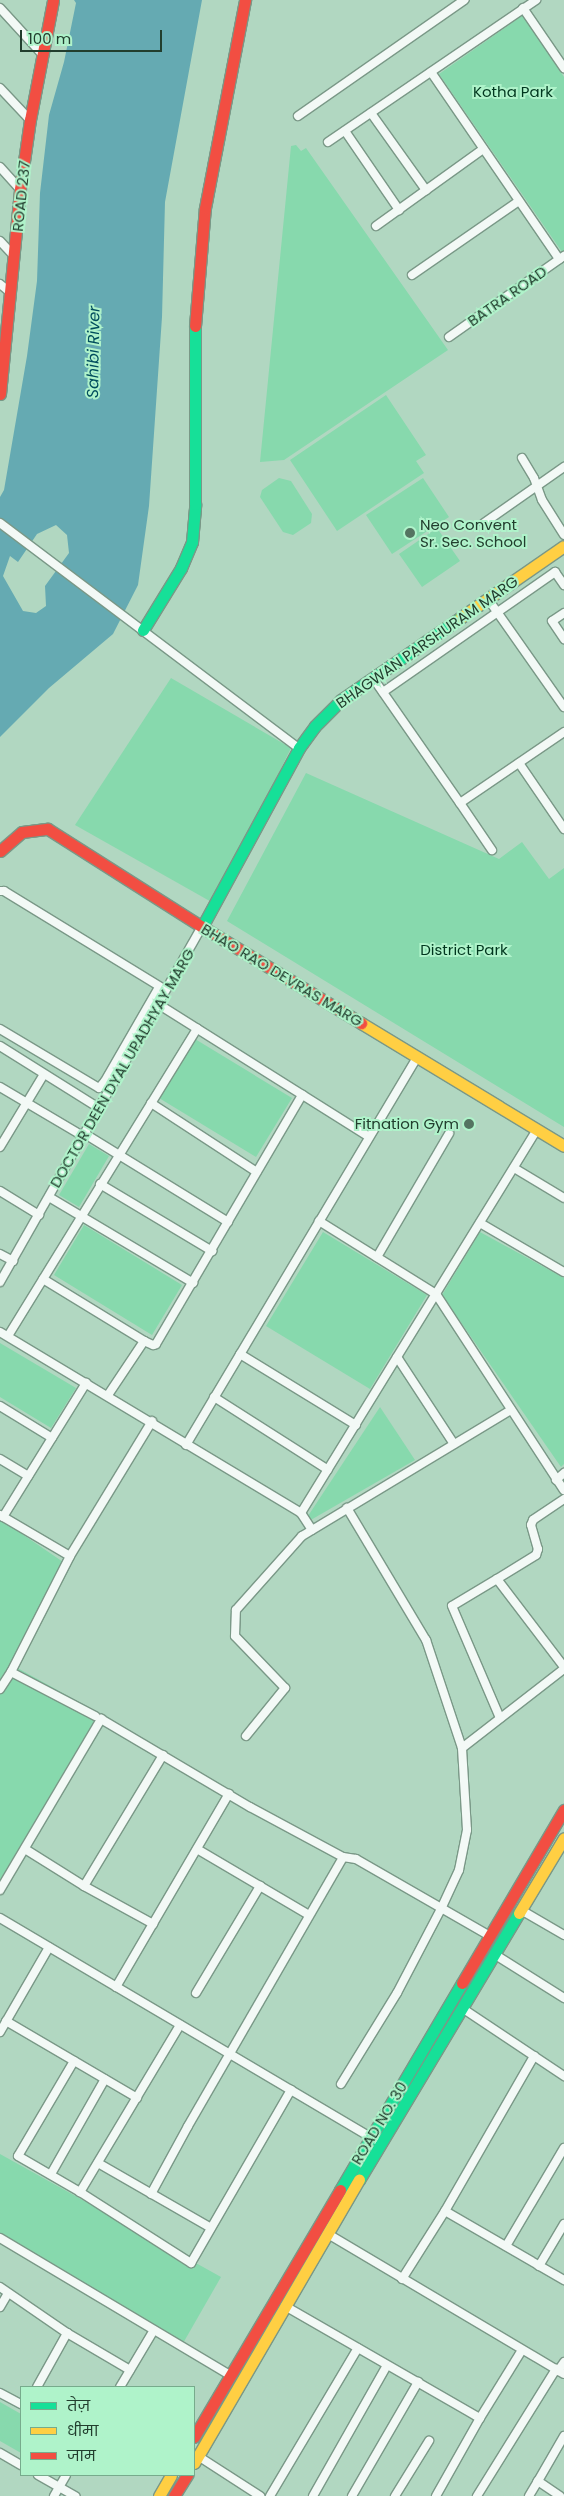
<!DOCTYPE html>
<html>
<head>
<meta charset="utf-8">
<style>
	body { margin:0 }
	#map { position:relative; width:564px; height:2496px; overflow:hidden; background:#b1d7c1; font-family:Poppins,"Noto Sans Devanagari",sans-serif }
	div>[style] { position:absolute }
	.green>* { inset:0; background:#87d9ad }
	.water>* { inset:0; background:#65aab2 }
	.roads { filter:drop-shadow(1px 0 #7a9887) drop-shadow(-1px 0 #7a9887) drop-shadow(0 1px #7a9887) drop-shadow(0 -1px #7a9887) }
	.street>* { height:8px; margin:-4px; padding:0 4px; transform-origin:4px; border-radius:4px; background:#f3f9f6 }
	.fast>* { height:11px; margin:-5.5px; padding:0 5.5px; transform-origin:5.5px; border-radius:5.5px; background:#16e098 }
	.slow>* { height:11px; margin:-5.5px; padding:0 5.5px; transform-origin:5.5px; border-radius:5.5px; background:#ffcf43 }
	.jam>* { height:11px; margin:-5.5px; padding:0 5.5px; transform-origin:5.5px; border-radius:5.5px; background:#f24e42 }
	.dots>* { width:14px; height:14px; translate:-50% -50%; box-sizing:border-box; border:2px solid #aff3ca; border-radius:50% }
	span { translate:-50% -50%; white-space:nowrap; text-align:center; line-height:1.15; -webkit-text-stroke:4px #aff3ca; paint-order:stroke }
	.park-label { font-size:15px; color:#00361e }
	.street-label { font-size:15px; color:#223e2e }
	.poi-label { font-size:15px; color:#223e2e }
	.left { translate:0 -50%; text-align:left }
	.right { translate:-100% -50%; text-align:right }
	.water-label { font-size:16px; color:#014d5d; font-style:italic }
	.legend { position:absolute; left:20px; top:2386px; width:175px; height:90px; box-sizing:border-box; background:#aff3ca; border:1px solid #77ab8c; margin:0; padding:6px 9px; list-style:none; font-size:15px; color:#223e2e }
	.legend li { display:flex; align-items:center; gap:10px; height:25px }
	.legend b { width:25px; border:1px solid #77ab8c }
	.scale { position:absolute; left:20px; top:30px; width:142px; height:22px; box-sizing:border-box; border:2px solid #223e2e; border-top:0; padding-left:6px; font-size:15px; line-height:18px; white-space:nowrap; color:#223e2e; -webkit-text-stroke:4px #aff3ca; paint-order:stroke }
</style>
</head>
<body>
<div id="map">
	<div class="green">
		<i style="clip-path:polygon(523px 15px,564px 77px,564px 251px,562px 252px,439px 74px)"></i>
		<i style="clip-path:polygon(296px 145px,301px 151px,306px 148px,448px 350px,284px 460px,260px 462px,291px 146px)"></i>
		<i style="clip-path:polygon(386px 395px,426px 455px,416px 461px,424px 473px,337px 531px,290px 460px)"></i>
		<i style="clip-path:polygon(279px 478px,291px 481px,312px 514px,311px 523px,293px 535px,283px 532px,260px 497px,262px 490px)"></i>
		<i style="clip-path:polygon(423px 478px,449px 517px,392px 554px,366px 515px)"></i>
		<i style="clip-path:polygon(437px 528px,460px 561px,422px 587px,399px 554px)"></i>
		<i style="clip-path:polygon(171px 678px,291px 748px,215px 904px,75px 825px)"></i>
		<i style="clip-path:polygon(306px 773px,499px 859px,522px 842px,549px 879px,564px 868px,564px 1127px,227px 921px)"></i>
		<i style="clip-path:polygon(195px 1039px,292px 1098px,256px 1157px,159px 1098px)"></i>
		<i style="clip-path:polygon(89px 1144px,109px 1156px,79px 1207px,59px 1195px)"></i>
		<i style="clip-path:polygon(84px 1225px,182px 1285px,152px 1335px,54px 1275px)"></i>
		<i style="clip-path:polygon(323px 1232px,427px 1295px,370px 1389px,266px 1326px)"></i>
		<i style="clip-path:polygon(480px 1232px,564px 1278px,564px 1464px,561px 1467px,442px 1295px)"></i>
		<i style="clip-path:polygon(0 1343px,76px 1388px,51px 1428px,0 1397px)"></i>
		<i style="clip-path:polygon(380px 1407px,415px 1460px,302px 1525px)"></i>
		<i style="clip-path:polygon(0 1519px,69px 1566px,12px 1665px,99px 1713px,0 1880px)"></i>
		<i style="clip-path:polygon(0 2154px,221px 2277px,182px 2345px,0 2243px)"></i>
		<i style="clip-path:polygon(0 2402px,21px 2414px,21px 2453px,0 2441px)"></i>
	</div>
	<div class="water">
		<i style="clip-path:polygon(evenodd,74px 0,202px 0,165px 202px,162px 317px,149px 506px,138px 585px,113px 634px,49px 688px,0 737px,0 497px,4px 490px,27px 356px,37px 281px,40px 193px,49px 115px,64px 62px,76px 3px,74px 0,56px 525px,67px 535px,69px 553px,45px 586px,46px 606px,36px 613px,23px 611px,3px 576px,10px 556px,18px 562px,37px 534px,56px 525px)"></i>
	</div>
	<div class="roads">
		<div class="street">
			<i style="left:0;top:8px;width:65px;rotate:47.5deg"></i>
			<i style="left:523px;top:8px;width:73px;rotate:55.7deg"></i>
			<i style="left:431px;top:72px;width:227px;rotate:55.6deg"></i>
			<i style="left:0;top:88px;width:44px;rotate:46.8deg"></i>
			<i style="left:371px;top:113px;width:95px;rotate:54.5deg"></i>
			<i style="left:298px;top:116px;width:203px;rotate:-34.9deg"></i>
			<i style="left:345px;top:131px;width:96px;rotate:55.6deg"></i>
			<i style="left:328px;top:142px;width:252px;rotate:-34.3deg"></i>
			<i style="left:0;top:167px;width:30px;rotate:48deg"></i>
			<i style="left:376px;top:226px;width:132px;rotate:-35.7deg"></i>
			<i style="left:0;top:241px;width:21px;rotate:47deg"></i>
			<i style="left:412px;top:275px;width:130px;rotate:-34.7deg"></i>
			<i style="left:0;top:284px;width:14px;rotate:39deg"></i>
			<i style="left:449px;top:337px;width:141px;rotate:-35.2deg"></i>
			<i style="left:522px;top:458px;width:23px;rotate:59deg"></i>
			<i style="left:534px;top:478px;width:23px;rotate:70deg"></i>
			<i style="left:542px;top:500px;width:41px;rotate:57.8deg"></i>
			<i style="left:0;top:523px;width:374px;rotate:37deg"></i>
			<i style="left:484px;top:523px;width:98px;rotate:-35deg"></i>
			<i style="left:488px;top:599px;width:132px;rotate:54.9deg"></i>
			<i style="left:564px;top:613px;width:14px;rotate:146deg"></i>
			<i style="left:552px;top:621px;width:22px;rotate:56deg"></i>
			<i style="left:373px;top:678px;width:152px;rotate:55.2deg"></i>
			<i style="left:460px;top:803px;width:126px;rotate:-34.3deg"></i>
			<i style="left:383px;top:692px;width:210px;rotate:-34.9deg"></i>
			<i style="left:555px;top:572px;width:16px;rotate:55deg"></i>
			<i style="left:519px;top:763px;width:80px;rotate:55.7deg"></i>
			<i style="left:460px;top:803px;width:57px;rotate:55.8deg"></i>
			<i style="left:0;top:891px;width:4px"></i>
			<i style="left:4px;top:891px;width:185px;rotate:31.5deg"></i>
			<i style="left:158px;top:1004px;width:249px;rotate:32.2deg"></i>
			<i style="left:0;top:1029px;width:115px;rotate:30.8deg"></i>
			<i style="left:99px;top:1088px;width:9px;rotate:-49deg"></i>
			<i style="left:105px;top:1081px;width:108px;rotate:-60.1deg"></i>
			<i style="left:0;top:1046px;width:117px;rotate:32.1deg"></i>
			<i style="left:0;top:1087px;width:96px;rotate:30.6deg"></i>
			<i style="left:151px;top:1103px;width:126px;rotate:33.1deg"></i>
			<i style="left:85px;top:1134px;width:168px;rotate:31.6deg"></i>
			<i style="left:0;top:1147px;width:85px;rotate:-58.9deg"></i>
			<i style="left:514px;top:1168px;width:58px;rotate:31deg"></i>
			<i style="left:100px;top:1184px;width:131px;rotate:30.9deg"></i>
			<i style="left:0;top:1191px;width:46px;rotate:31.6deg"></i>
			<i style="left:49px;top:1197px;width:168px;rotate:30.8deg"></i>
			<i style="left:319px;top:1221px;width:138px;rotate:32deg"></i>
			<i style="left:436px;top:1294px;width:234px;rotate:56.9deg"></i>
			<i style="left:480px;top:1223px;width:97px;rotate:30.3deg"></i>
			<i style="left:0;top:1254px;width:15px;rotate:28deg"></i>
			<i style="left:377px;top:1257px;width:143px;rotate:-59.7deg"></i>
			<i style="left:43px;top:1279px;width:119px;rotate:31.5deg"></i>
			<i style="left:144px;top:1341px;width:10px;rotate:24deg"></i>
			<i style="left:153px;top:1345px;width:3px;rotate:-18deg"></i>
			<i style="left:156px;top:1344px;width:289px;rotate:-59.6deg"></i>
			<i style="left:0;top:1282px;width:408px;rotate:-60.4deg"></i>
			<i style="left:0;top:1332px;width:351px;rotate:31deg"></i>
			<i style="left:301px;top:1513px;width:20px;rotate:57deg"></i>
			<i style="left:8px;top:1336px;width:361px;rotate:-58.4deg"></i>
			<i style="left:240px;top:1354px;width:136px;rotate:31.5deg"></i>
			<i style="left:397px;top:1357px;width:104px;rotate:56.8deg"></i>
			<i style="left:108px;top:1395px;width:65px;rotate:-56.3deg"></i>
			<i style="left:214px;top:1397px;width:135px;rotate:32.6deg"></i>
			<i style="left:0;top:1406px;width:61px;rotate:31.6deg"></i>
			<i style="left:186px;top:1445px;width:452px;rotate:-59.2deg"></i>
			<i style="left:0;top:1459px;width:33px;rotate:31deg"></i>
			<i style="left:556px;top:1480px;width:11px;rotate:-41deg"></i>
			<i style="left:564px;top:1499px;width:37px;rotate:146deg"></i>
			<i style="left:533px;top:1520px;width:5px;rotate:112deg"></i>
			<i style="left:531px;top:1525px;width:25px;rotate:74deg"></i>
			<i style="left:538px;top:1549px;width:6px;rotate:108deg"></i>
			<i style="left:536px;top:1555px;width:46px;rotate:148.4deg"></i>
			<i style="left:497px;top:1579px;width:111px;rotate:52.7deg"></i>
			<i style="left:301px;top:1513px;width:450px;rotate:-58.4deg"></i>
			<i style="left:0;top:1515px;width:81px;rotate:30.4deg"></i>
			<i style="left:3px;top:1517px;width:158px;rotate:-58.2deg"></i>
			<i style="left:497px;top:1579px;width:52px;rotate:149deg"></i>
			<i style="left:452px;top:1606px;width:122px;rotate:66.8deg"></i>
			<i style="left:11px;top:1672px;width:95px;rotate:27.6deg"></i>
			<i style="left:0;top:1689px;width:20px;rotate:-57deg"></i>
			<i style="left:11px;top:1672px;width:130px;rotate:-63deg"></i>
			<i style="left:70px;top:1556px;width:158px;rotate:-58.7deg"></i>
			<i style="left:246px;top:1736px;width:62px;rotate:-50.9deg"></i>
			<i style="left:285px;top:1688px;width:72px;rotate:-133.9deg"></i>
			<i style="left:235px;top:1636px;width:26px;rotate:-88deg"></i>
			<i style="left:236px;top:1610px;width:99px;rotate:-48.3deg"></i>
			<i style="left:302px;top:1536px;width:244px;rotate:-31.1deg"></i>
			<i style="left:462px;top:1748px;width:129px;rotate:-37.8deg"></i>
			<i style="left:25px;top:1849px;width:70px;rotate:32.1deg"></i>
			<i style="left:84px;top:1886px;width:153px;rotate:-58.9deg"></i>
			<i style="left:197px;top:1849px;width:130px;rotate:30.5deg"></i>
			<i style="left:84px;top:1886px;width:79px;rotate:28.8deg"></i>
			<i style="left:0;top:1890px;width:199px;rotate:-59.4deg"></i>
			<i style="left:101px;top:1719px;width:173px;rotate:30.6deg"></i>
			<i style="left:250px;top:1807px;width:106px;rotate:28.3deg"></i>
			<i style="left:343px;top:1857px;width:13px;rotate:9deg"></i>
			<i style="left:356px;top:1859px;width:155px;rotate:29.9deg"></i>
			<i style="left:521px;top:1910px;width:50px;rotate:30.2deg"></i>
			<i style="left:0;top:1918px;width:436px;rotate:30.6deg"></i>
			<i style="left:494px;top:1954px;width:83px;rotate:32.2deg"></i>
			<i style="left:116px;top:1987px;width:224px;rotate:-59.7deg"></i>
			<i style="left:196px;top:1993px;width:125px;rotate:-59.1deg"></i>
			<i style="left:462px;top:2008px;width:123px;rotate:33.7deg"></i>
			<i style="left:6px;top:2021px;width:152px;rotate:30.4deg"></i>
			<i style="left:180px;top:2025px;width:195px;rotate:120.9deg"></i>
			<i style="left:80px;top:2192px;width:132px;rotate:32.6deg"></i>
			<i style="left:191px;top:2263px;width:200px;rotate:-60deg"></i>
			<i style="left:0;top:2032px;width:98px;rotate:-60deg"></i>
			<i style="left:74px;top:2061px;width:110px;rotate:120.5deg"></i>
			<i style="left:18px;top:2156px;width:72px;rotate:30.1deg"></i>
			<i style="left:341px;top:2084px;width:107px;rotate:-58.4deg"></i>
			<i style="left:397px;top:1993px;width:95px;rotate:-62.4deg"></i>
			<i style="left:441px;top:1909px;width:43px;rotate:-65.2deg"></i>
			<i style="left:459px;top:1870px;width:41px;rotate:-78.7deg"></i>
			<i style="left:467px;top:1830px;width:82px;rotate:-93.5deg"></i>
			<i style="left:462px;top:1748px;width:114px;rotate:-108.4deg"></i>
			<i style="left:426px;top:1640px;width:154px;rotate:-120.9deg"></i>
			<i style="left:98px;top:2163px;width:130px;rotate:29.9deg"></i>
			<i style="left:51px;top:2174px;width:109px;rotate:-60.4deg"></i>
			<i style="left:151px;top:2194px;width:77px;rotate:-61.4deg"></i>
			<i style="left:188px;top:2126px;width:310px;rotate:-60deg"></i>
			<i style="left:445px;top:2211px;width:138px;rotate:30.1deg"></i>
			<i style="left:328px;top:2234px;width:274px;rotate:30.7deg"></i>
			<i style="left:0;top:2238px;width:268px;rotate:30.8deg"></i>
			<i style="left:506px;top:2246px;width:114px;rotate:-59.4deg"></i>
			<i style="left:539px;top:2266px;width:49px;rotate:-59.2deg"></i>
			<i style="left:402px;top:2279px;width:80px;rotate:-57.7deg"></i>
			<i style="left:445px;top:2211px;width:179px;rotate:-60.1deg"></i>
			<i style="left:0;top:2287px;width:81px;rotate:34.5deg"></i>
			<i style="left:67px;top:2333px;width:73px;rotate:30.4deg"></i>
			<i style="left:285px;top:2306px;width:225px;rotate:29.9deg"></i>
			<i style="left:480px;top:2418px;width:80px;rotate:-58.3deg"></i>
			<i style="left:0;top:2307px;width:16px;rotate:-60deg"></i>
			<i style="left:558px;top:2371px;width:11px;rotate:-56deg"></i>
			<i style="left:37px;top:2387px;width:62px;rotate:-60.9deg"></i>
			<i style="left:120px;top:2387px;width:66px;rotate:-59.2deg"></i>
			<i style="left:0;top:2393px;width:24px;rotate:28deg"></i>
			<i style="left:0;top:2453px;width:24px;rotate:30deg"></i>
			<i style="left:198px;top:2456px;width:74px;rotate:32.8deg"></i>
			<i style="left:38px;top:2475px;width:43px;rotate:29.6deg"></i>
			<i style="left:54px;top:2496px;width:24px;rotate:-60deg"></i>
			<i style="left:270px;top:2496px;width:172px;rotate:-59.3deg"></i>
			<i style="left:313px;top:2496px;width:150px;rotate:-60.5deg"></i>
			<i style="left:352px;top:2496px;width:132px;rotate:-59.9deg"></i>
			<i style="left:395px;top:2496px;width:65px;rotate:-58.3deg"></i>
			<i style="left:436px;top:2496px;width:90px;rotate:-60.6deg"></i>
			<i style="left:477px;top:2496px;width:150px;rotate:-58.1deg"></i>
			<i style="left:529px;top:2496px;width:17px;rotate:-59deg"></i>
			<i style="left:560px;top:2496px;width:27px;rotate:-146deg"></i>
			<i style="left:538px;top:2481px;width:52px;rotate:-60deg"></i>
		</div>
		<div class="fast">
			<i style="left:143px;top:630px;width:73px;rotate:-58.5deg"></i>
			<i style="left:181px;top:568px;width:28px;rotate:-67deg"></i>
			<i style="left:192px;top:542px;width:38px;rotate:-85deg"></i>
			<i style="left:195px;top:504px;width:178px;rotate:-90deg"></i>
			<i style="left:202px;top:927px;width:204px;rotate:-61.5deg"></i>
			<i style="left:299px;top:748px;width:27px;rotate:-54deg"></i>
			<i style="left:315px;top:726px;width:37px;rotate:-45deg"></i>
			<i style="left:341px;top:700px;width:145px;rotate:-34.6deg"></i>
			<i style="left:359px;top:2180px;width:311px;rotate:-59.1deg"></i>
			<i style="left:340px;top:2190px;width:240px;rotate:-59.5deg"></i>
		</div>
		<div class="slow">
			<i style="left:460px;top:618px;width:126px;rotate:-34.7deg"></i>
			<i style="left:361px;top:1023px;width:237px;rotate:31.2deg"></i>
			<i style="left:519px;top:1913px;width:87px;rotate:-59deg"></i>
			<i style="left:194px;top:2463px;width:328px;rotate:-59.8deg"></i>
			<i style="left:159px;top:2496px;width:24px;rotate:-60deg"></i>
		</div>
		<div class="jam">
			<i style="left:195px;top:326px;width:118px;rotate:-85.2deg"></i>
			<i style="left:205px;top:208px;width:212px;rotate:-79.1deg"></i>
			<i style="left:0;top:394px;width:206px;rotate:-84.4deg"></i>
			<i style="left:20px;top:189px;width:70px;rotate:-81.8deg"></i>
			<i style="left:30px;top:120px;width:122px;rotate:-79.1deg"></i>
			<i style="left:0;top:851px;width:29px;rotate:-41deg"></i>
			<i style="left:22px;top:832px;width:26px;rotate:-7deg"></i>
			<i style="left:48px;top:829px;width:191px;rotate:32.4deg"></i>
			<i style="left:209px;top:931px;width:178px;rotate:31.2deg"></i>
			<i style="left:462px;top:1983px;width:201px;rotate:-59.5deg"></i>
			<i style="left:194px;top:2437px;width:287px;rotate:-59.4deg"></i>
			<i style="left:174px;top:2496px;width:25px;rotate:-58deg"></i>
		</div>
	</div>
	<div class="dots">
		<i style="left:410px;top:533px;background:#547461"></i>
		<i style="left:469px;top:1124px;background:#547461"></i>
	</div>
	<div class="park-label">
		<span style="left:513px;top:92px">Kotha Park</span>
		<span style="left:464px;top:950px">District Park</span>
	</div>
	<div class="street-label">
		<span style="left:21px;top:196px;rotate:-84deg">ROAD 237</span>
		<span style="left:507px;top:296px;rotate:-35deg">BATRA ROAD</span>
		<span style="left:427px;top:642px;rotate:-35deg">BHAGWAN PARSHURAM MARG</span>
		<span style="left:282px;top:975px;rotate:31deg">BHAO RAO DEVRAS MARG</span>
		<span style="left:122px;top:1068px;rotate:-60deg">DOCTOR DEEN DYAL UPADHYAY MARG</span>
		<span style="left:379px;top:2123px;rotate:-59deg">ROAD NO. 30</span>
	</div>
	<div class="poi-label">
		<span class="left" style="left:420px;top:533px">Neo Convent<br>Sr. Sec. School</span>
		<span class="right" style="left:459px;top:1124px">Fitnation Gym</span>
	</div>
	<div class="water-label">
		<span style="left:94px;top:352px;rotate:-89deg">Sahibi River</span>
	</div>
	<ul class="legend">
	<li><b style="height:6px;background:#16e098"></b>तेज़</li>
	<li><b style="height:6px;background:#ffcf43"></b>धीमा</li>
	<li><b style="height:6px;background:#f24e42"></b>जाम</li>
	</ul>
	<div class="scale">100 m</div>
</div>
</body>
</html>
